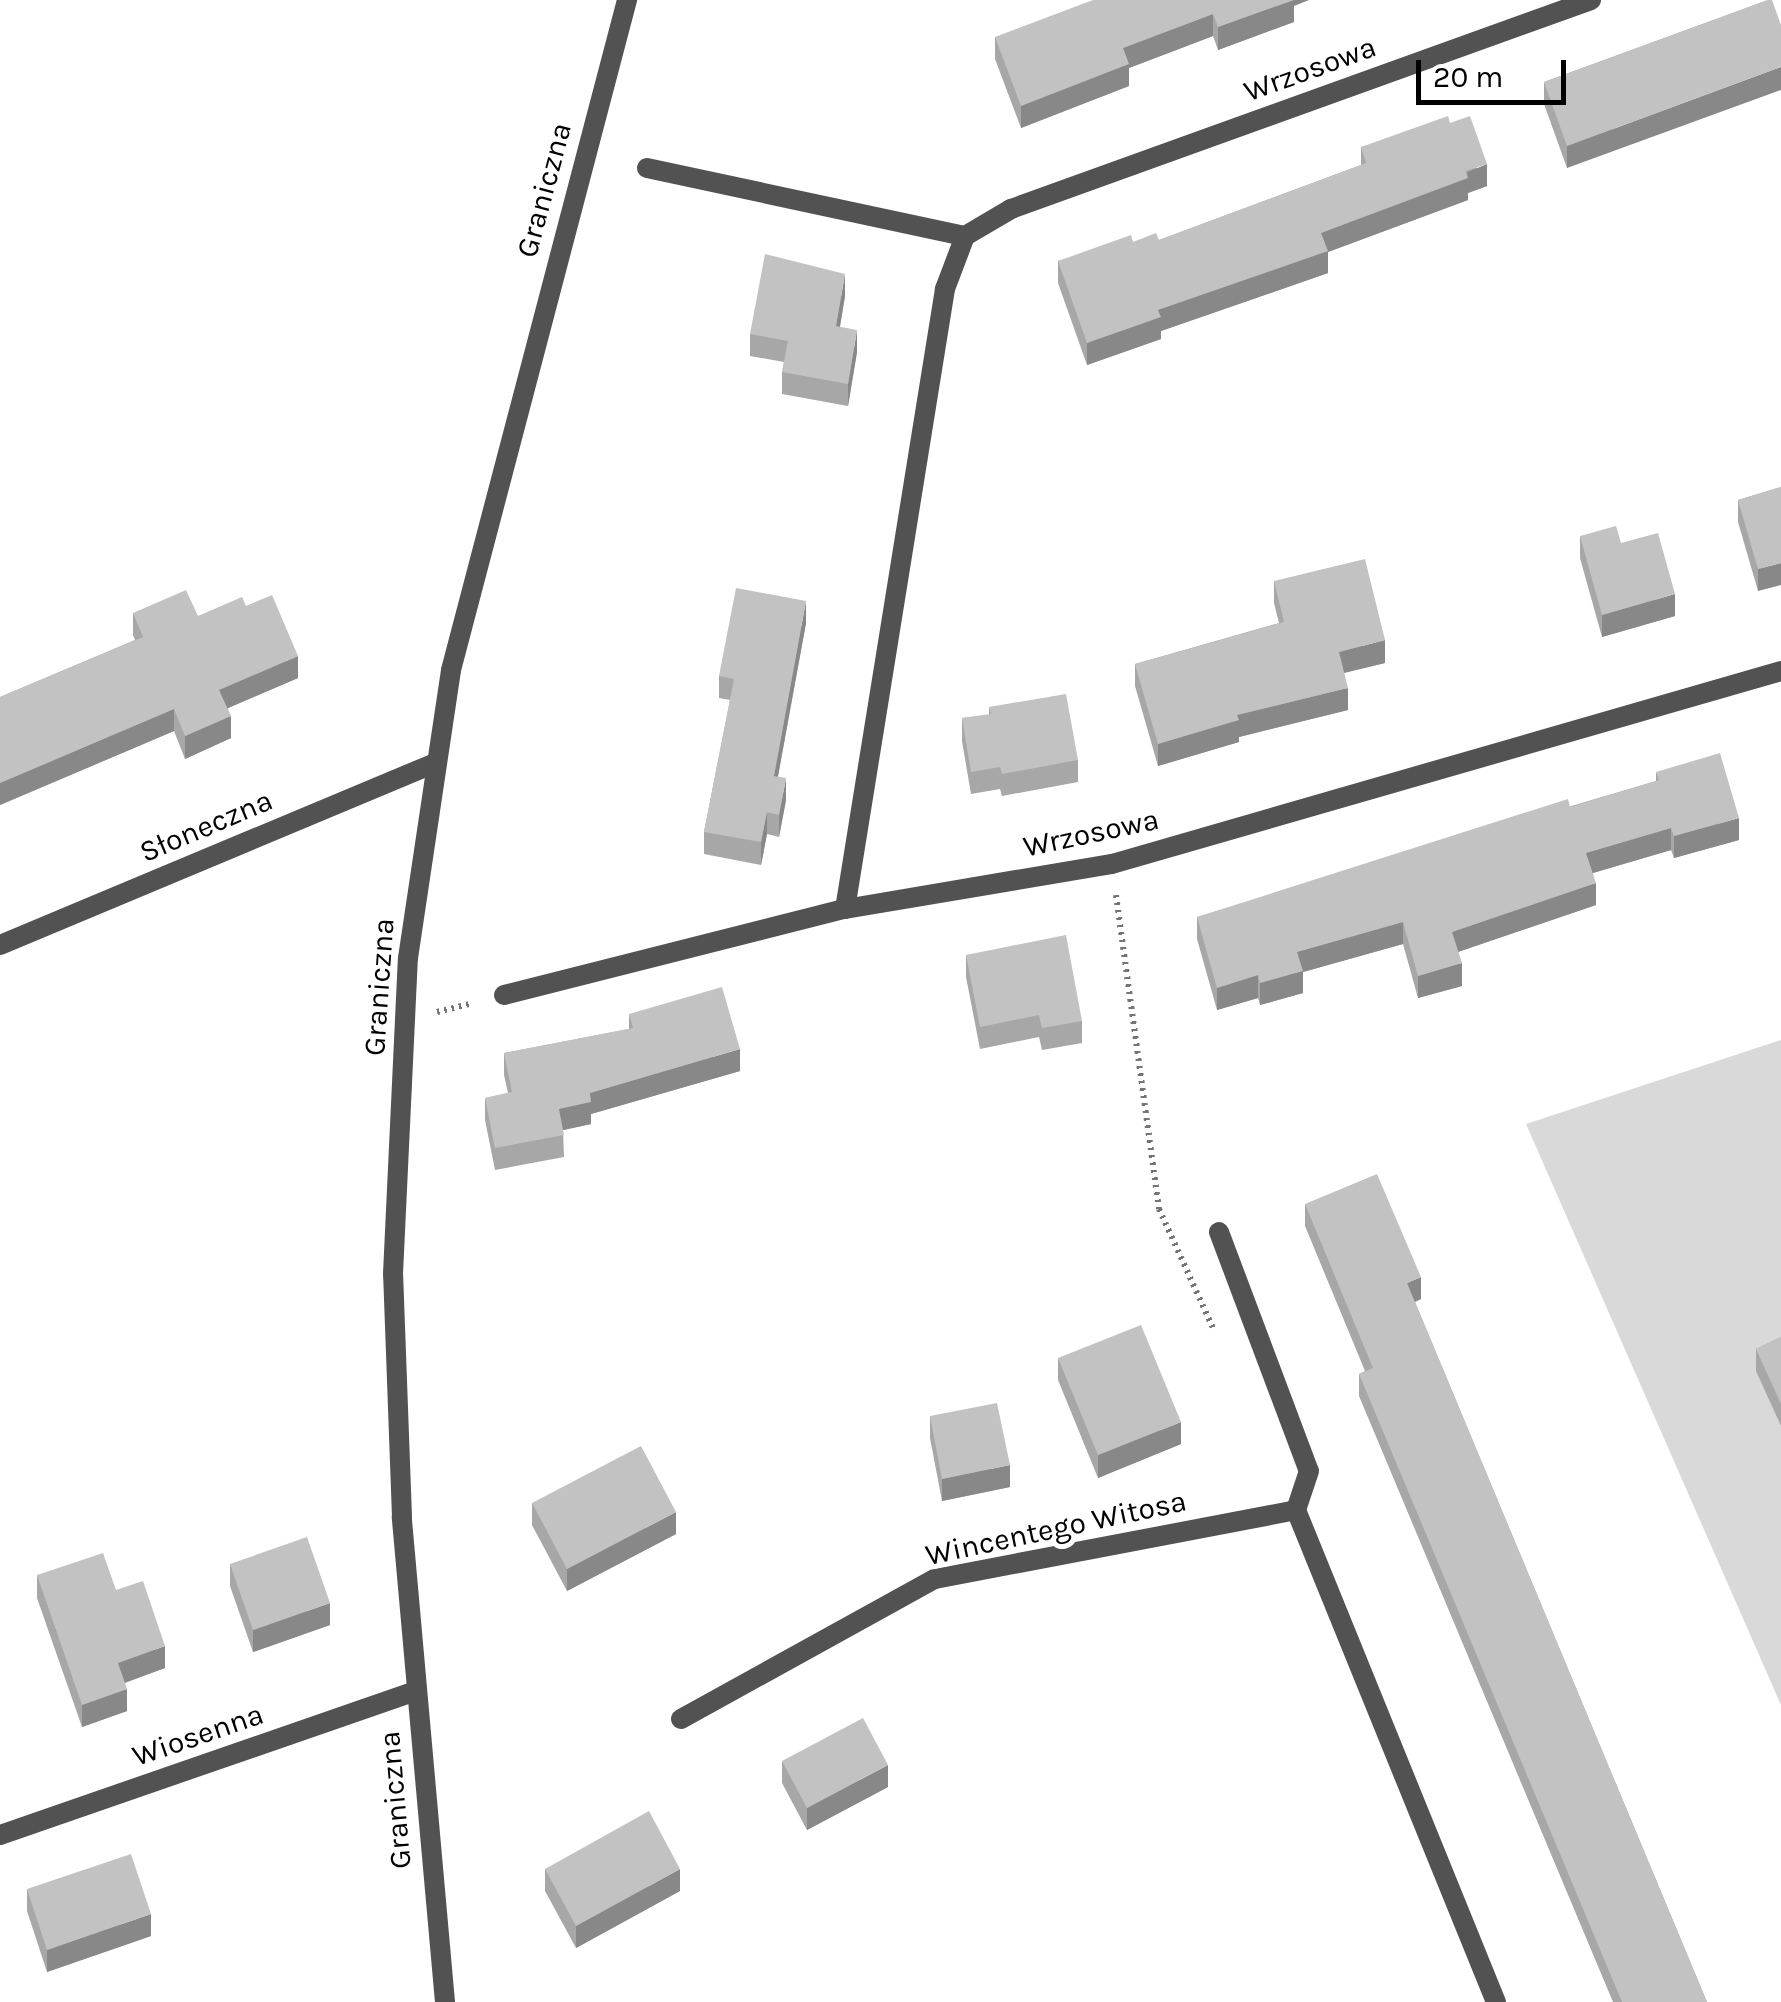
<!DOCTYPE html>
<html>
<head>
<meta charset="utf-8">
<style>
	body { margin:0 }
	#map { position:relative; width:1781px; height:2002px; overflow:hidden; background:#fff; font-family:Karla,sans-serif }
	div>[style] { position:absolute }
	.green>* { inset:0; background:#d9d9d9 }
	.path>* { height:6px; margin-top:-3px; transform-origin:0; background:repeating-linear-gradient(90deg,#747474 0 2.5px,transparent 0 7.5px) }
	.lane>* { height:20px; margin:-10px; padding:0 10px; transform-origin:10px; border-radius:10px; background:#525252 }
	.street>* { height:20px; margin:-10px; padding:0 10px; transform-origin:10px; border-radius:10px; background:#525252 }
	.wall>* { inset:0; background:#a7a7a7 }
	.shaded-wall>* { inset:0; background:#888 }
	.building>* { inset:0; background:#c2c2c2 }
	span { translate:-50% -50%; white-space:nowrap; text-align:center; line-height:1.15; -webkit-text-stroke:10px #fff; paint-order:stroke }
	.street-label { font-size:30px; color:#000 }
	.scale { position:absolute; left:1416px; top:60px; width:150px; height:45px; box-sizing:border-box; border:5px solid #000; border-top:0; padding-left:12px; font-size:30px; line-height:35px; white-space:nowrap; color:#000; -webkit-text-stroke:8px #fff; paint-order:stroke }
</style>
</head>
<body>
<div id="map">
	<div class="green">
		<i style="clip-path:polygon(1781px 1040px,1781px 1705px,1526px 1124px)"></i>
	</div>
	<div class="path">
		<i style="left:1116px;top:895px;width:317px;rotate:82.2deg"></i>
		<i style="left:1159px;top:1209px;width:131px;rotate:65.6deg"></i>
		<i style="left:437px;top:1012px;width:37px;rotate:-14deg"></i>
	</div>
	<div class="lane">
		<i style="left:647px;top:168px;width:325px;rotate:12.1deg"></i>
		<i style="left:504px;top:995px;width:352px;rotate:-14.2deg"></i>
	</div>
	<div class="street">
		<i style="left:1591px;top:0;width:617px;rotate:160.18deg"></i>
		<i style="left:1011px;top:209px;width:53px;rotate:149.6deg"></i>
		<i style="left:965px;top:236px;width:57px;rotate:110.7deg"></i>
		<i style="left:945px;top:289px;width:628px;rotate:99.16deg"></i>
		<i style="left:845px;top:909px;width:271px;rotate:-9.6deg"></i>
		<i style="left:1112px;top:864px;width:696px;rotate:-16.09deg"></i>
		<i style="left:0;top:945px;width:472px;rotate:-22.7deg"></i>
		<i style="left:1219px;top:1232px;width:255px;rotate:69.4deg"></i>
		<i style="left:1309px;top:1471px;width:41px;rotate:108.4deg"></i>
		<i style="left:1296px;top:1510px;width:531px;rotate:67.88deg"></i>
		<i style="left:681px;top:1719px;width:290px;rotate:-28.9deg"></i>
		<i style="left:935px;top:1579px;width:368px;rotate:-10.8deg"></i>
		<i style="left:0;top:1835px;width:440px;rotate:-19.1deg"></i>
		<i style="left:445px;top:2002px;width:487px;rotate:-95.1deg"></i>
		<i style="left:402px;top:1517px;width:243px;rotate:-92.1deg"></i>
		<i style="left:393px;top:1274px;width:316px;rotate:-87.3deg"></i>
		<i style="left:408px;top:958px;width:291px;rotate:-81.5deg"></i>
		<i style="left:451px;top:670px;width:693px;rotate:-75.28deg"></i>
	</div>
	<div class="wall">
		<i style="clip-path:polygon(1768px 0,1567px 168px,1544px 104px,1544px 82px)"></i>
		<i style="clip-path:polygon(1294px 6px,1294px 22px,1218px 50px,1213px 36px,1129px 68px,1129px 86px,1021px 128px,995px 59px,995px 37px)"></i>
		<i style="clip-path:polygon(1450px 123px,1487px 186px,1468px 193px,1468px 200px,1328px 252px,1328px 273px,1161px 331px,1161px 339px,1087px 365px,1058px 283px,1058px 261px,1133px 242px,1159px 240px,1361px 165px,1361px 147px)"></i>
		<i style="clip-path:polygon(845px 296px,840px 327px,857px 352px,848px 406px,782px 394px,782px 372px,784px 362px,750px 356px,750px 334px)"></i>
		<i style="clip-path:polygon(1781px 487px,1758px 591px,1738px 522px,1738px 500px)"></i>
		<i style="clip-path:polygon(1580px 536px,1675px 616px,1602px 637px,1580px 558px)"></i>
		<i style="clip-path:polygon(1274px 581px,1385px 663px,1344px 673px,1348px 710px,1239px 737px,1239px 742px,1158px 766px,1135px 686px,1135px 664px,1279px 623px,1274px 603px)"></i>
		<i style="clip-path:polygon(246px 606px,298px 678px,228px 708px,231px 738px,185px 759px,174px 731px,0 805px,0 697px,135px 640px,133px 635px,133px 613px,198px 616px)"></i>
		<i style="clip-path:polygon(806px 623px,778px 776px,786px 800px,779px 837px,767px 834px,761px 865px,704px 854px,704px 832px,730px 700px,719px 698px,719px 676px)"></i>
		<i style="clip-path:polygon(989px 707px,1078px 760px,1078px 782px,1002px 796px,1000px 789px,971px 794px,962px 741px,962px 718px,989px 715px)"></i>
		<i style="clip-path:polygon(1656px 772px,1739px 840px,1674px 858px,1671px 850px,1593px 873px,1596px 905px,1458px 952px,1462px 986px,1418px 998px,1403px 944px,1303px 972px,1303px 993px,1260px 1005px,1258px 998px,1217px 1010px,1197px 939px,1197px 917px,1656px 781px)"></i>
		<i style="clip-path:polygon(966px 955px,1082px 1021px,1082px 1043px,1042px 1050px,1039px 1037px,980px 1049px,966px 977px)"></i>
		<i style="clip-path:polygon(629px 1014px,740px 1071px,591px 1114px,591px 1124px,563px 1130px,564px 1157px,495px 1170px,485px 1120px,485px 1098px,508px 1093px,504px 1075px,504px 1053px,629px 1029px)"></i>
		<i style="clip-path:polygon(1305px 1204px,1421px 1299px,1415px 1302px,1707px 2002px,1613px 2002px,1359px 1396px,1359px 1374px,1365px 1371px,1305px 1226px)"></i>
		<i style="clip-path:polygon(1781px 1337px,1781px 1426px,1756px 1371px,1756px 1349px)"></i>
		<i style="clip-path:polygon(1058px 1358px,1181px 1444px,1098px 1478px,1058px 1380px)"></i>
		<i style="clip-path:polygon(930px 1416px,1010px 1487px,942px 1501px,930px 1438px)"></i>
		<i style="clip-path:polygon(532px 1503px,676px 1534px,567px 1591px,532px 1525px)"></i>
		<i style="clip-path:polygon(230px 1564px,330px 1625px,253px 1652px,230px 1586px)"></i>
		<i style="clip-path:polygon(37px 1575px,116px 1590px,165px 1668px,125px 1683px,127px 1711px,82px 1727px,37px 1598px)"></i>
		<i style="clip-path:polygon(782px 1761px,888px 1787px,807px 1830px,782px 1783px)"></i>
		<i style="clip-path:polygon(545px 1869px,680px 1891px,576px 1948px,545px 1891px)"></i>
		<i style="clip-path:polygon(27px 1889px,151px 1936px,47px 1972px,27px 1911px)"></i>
	</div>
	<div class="shaded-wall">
		<i style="clip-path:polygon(1289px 0,1309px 0,1294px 6px,1294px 22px,1218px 50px,1218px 27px)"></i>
		<i style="clip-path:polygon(1213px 14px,1213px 36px,1129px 68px,1129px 86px,1021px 128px,1021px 106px,1123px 48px)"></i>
		<i style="clip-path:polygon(1781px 67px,1781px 90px,1567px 168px,1567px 146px)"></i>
		<i style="clip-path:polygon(1487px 164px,1487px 186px,1468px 193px,1468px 200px,1328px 252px,1328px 273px,1161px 331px,1161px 339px,1087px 365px,1087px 343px,1321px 233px)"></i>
		<i style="clip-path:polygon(845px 274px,845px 296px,836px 349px,836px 326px)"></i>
		<i style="clip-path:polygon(857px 330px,857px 352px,848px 406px,848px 384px)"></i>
		<i style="clip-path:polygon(1781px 563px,1781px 585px,1758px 591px,1758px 569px)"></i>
		<i style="clip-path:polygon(1675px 594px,1675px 616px,1602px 637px,1602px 615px)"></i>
		<i style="clip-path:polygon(806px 601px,806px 623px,774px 798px,774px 776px)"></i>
		<i style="clip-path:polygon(1385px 640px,1385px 663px,1339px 674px,1339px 652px)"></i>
		<i style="clip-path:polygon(298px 656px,298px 678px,219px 712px,219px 690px)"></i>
		<i style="clip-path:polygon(1348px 688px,1348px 710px,1239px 737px,1239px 742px,1158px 766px,1158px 744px,1237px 715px)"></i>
		<i style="clip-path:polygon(174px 709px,174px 731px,0 805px,0 783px)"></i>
		<i style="clip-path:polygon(231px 716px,231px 738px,185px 759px,185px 736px)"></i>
		<i style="clip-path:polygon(786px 778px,786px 800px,779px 837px,779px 815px)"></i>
		<i style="clip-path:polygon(767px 812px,767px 834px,761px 865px,761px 842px)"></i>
		<i style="clip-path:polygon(1739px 818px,1739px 840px,1674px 858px,1674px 836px)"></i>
		<i style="clip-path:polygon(1671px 828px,1671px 850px,1586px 875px,1586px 853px)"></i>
		<i style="clip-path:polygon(1596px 883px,1596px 905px,1452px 954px,1452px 932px)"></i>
		<i style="clip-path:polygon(1403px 922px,1403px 944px,1303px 972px,1303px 993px,1260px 1005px,1260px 983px,1297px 952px)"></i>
		<i style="clip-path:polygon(1462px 963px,1462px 986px,1418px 998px,1418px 976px)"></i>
		<i style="clip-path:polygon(1258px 975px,1258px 998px,1217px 1010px,1217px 988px)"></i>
		<i style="clip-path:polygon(740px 1049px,740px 1071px,591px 1114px,591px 1124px,559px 1131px,559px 1109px,590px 1093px)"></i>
		<i style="clip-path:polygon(1421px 1277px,1421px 1299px,1407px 1305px,1407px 1283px)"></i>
		<i style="clip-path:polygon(1181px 1422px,1181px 1444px,1098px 1478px,1098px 1455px)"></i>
		<i style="clip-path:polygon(1010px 1465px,1010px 1487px,942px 1501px,942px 1479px)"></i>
		<i style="clip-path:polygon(676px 1512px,676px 1534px,567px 1591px,567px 1569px)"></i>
		<i style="clip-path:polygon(330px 1603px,330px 1625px,253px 1652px,253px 1630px)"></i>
		<i style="clip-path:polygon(165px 1646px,165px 1668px,118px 1685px,118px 1663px)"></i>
		<i style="clip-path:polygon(127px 1689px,127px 1711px,82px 1727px,82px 1705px)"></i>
		<i style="clip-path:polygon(888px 1765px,888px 1787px,807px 1830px,807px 1808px)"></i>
		<i style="clip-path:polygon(680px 1869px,680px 1891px,576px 1948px,576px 1926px)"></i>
		<i style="clip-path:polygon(151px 1914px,151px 1936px,47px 1972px,47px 1950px)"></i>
	</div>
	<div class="building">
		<i style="clip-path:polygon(1093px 0,1294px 0,1218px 27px,1213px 14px,1123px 48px,1129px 64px,1021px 106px,995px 37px)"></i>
		<i style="clip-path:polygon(1768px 0,1772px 0,1781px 25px,1781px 67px,1567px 146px,1544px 82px)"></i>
		<i style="clip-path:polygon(1448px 116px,1450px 123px,1470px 116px,1487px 164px,1466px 171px,1468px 178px,1321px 233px,1328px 251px,1158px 310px,1161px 317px,1087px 343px,1058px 261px,1131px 235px,1133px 242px,1156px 233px,1159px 240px,1366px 163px,1361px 147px)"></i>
		<i style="clip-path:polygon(765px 254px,845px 274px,836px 326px,857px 330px,848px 384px,782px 372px,788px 341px,750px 334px)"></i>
		<i style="clip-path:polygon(1781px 487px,1781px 563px,1758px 569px,1738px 500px)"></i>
		<i style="clip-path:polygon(1616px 526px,1621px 543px,1658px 533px,1675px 594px,1602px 615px,1580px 536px)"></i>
		<i style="clip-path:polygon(1365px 559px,1385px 640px,1339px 652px,1348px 688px,1237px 715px,1239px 720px,1158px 744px,1135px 664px,1284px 622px,1274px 581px)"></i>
		<i style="clip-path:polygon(736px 588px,806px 601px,774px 776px,786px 778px,779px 815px,767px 812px,761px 842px,704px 832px,734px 679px,719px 676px)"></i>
		<i style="clip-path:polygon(186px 590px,198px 616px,242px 597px,246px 606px,272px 595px,298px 656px,219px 690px,231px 716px,185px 736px,174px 709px,0 783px,0 697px,143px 637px,133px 613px)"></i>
		<i style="clip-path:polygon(1066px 694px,1078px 760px,1002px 774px,1000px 767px,971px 772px,962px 718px,991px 714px,989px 707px)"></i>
		<i style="clip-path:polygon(1720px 753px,1739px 818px,1674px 836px,1671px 828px,1586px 853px,1596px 883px,1452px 932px,1462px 963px,1418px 976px,1403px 922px,1297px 952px,1303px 971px,1260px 983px,1258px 975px,1217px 988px,1197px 917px,1568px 799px,1570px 807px,1659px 780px,1656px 772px)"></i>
		<i style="clip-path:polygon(1066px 935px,1082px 1021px,1042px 1028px,1039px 1015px,980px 1027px,966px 955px)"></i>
		<i style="clip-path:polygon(722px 987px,740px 1049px,590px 1093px,591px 1102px,559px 1109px,564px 1135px,495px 1148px,485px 1098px,512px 1092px,504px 1053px,633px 1028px,629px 1014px)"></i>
		<i style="clip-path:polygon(1377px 1174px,1421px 1277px,1407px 1283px,1707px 2002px,1622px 2002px,1359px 1374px,1373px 1368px,1305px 1204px)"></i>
		<i style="clip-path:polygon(1141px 1325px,1181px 1422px,1098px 1455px,1058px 1358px)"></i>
		<i style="clip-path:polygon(1781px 1337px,1781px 1404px,1756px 1349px)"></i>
		<i style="clip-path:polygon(997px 1403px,1010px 1465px,942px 1479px,930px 1416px)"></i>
		<i style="clip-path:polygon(641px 1446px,676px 1512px,567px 1569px,532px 1503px)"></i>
		<i style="clip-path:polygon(307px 1537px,330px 1603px,253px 1630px,230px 1564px)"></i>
		<i style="clip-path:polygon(103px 1553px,116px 1590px,143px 1581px,165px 1646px,118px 1663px,127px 1689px,82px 1705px,37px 1575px)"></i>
		<i style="clip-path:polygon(863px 1718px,888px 1765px,807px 1808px,782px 1761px)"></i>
		<i style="clip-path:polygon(649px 1811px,680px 1869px,576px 1926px,545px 1869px)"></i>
		<i style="clip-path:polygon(131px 1854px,151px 1914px,47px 1950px,27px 1889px)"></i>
	</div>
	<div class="street-label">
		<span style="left:1310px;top:69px;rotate:-20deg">Wrzosowa</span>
		<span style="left:544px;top:190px;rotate:-75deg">Graniczna</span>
		<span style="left:206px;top:826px;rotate:-23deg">Słoneczna</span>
		<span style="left:1091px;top:833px;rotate:-12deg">Wrzosowa</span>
		<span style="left:379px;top:987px;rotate:-86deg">Graniczna</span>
		<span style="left:1056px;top:1528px;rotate:-12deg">Wincentego Witosa</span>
		<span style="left:198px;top:1735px;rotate:-19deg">Wiosenna</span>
		<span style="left:395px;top:1800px;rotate:-95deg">Graniczna</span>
	</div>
	<div class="scale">20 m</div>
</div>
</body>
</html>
